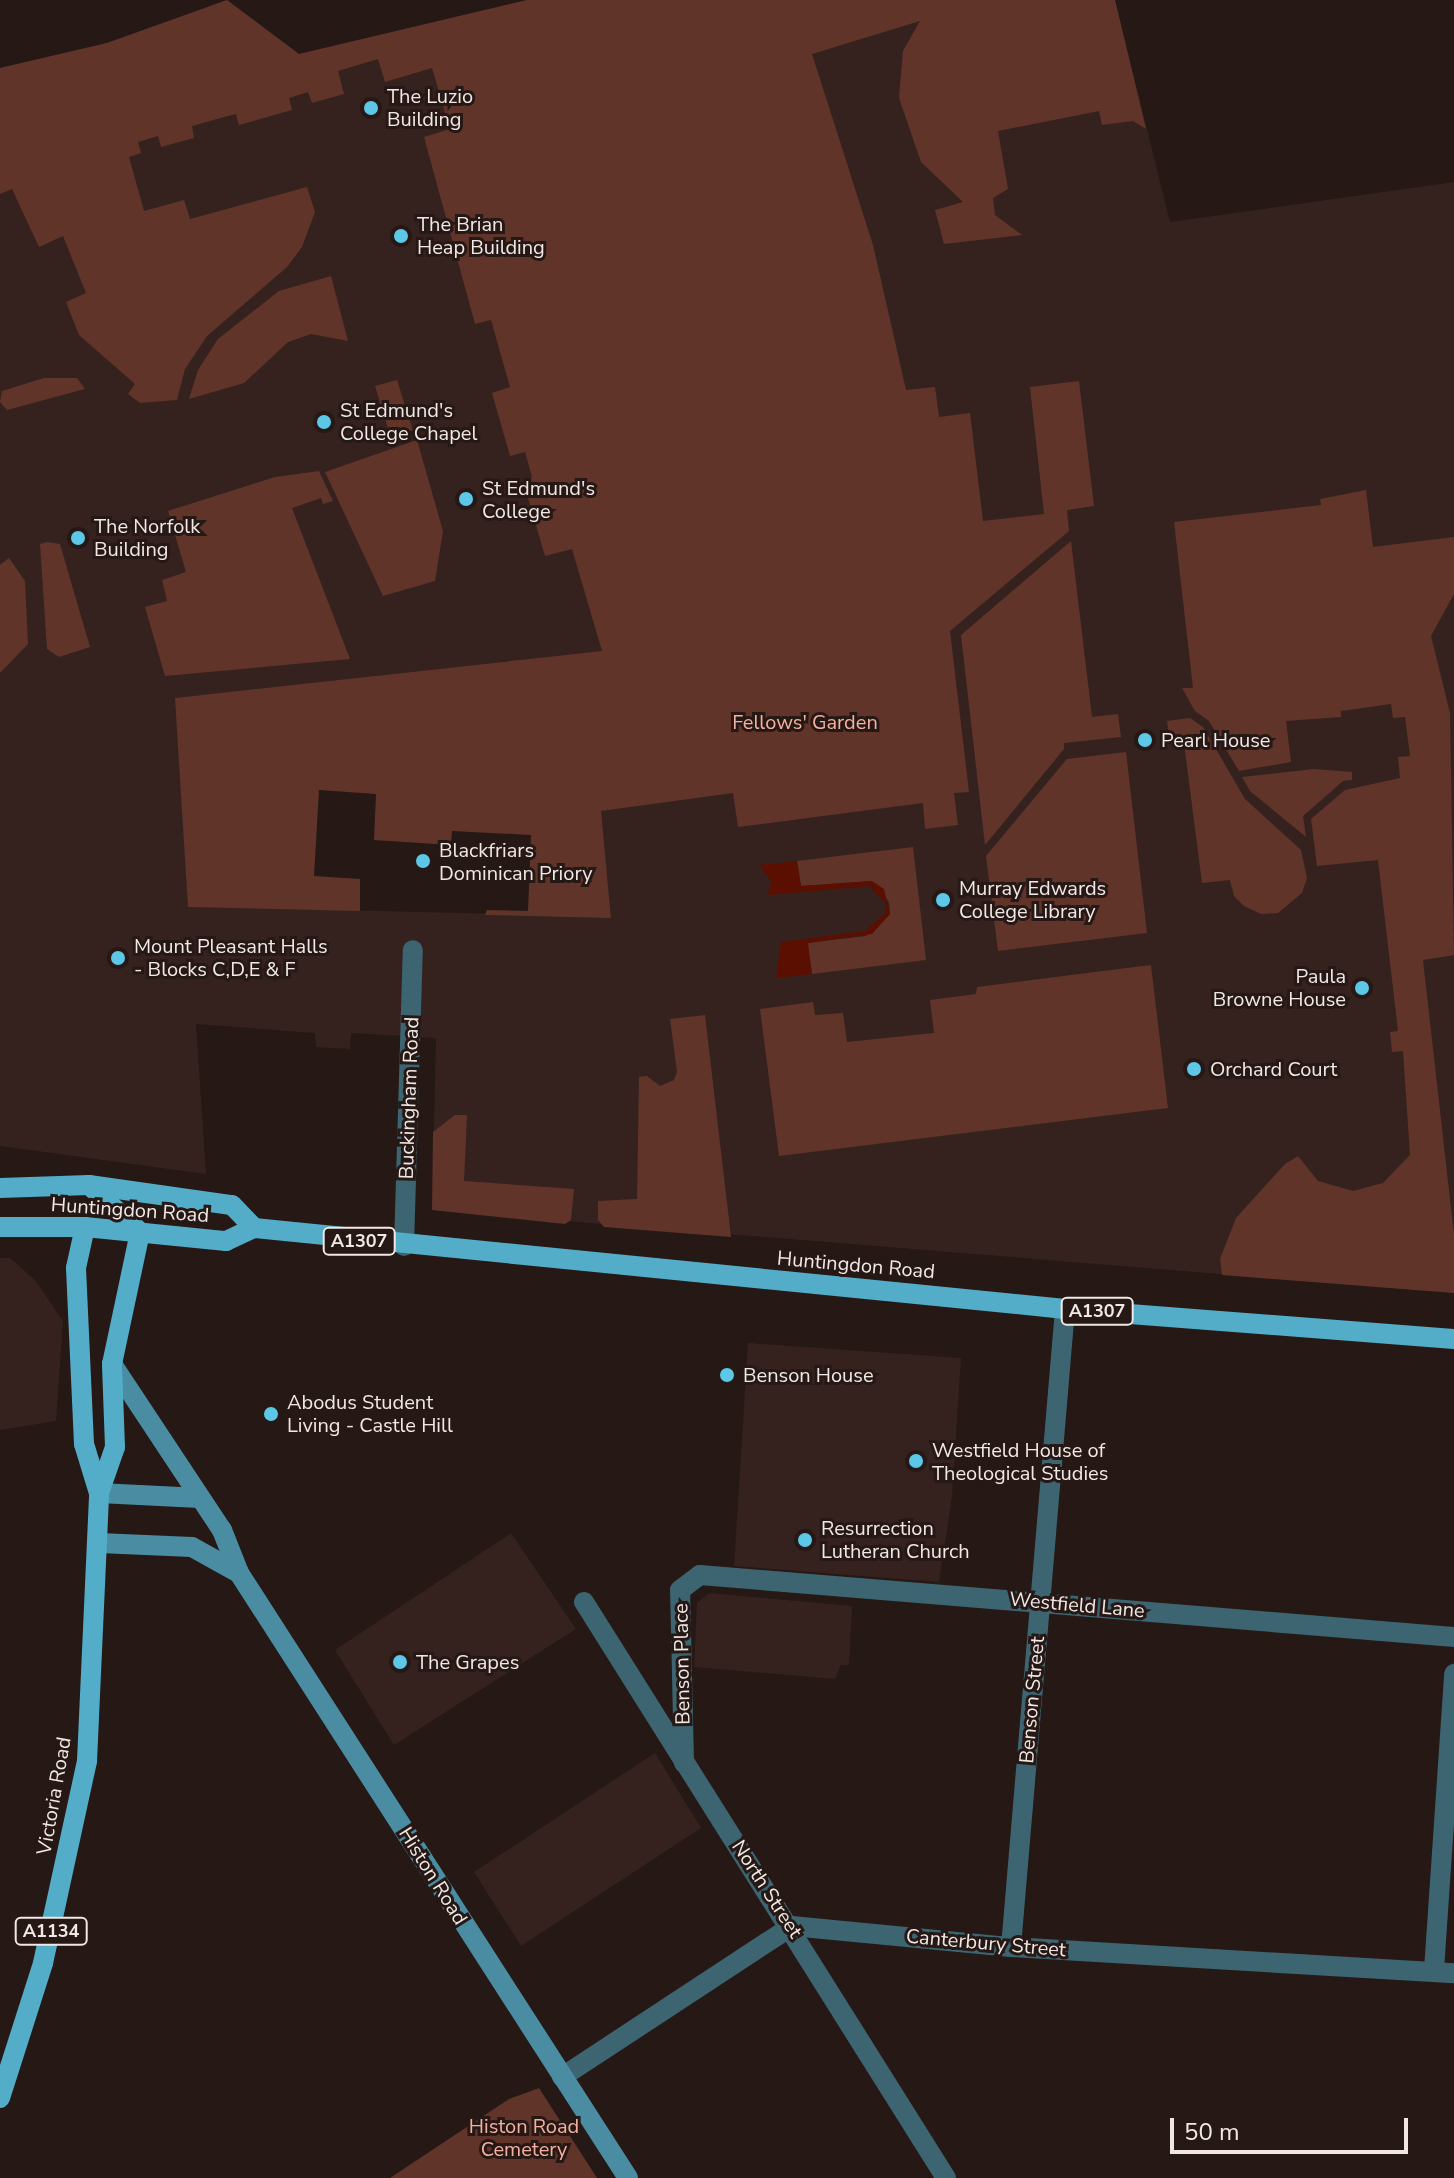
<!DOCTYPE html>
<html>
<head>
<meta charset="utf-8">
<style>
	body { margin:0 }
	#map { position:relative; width:1454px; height:2178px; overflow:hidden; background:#251815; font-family:"Nunito Sans",sans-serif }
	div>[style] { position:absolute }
	.built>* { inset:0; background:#35221e }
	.green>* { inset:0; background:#61342a }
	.water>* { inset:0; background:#5b0f01 }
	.minor>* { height:20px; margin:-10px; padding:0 10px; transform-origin:10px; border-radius:10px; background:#3c6471 }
	.secondary>* { height:20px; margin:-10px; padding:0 10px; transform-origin:10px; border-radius:10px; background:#4a8da2 }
	.primary>* { height:20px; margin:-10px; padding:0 10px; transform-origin:10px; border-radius:10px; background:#53adc8 }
	.dots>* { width:22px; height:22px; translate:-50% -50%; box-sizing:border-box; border:4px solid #251815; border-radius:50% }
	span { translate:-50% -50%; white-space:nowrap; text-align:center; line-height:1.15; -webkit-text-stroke:6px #251815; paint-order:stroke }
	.shield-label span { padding:2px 6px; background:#251815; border:2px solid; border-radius:6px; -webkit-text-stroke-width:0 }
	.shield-label { font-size:18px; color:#f1e8e5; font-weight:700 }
	.poi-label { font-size:20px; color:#f1e8e5 }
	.left { translate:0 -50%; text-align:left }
	.right { translate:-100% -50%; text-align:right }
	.park-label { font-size:20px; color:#f5b0a0 }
	.street-label { font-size:20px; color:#f1e8e5 }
	.scale { position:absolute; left:1170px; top:2118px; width:238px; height:36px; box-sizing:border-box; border:4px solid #f1e8e5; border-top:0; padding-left:10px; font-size:24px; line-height:28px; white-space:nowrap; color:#f1e8e5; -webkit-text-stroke:6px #251815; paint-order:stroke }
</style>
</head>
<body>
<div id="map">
	<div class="built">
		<i style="clip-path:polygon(evenodd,227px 0,299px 54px,527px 0,1115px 0,1170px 222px,1454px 182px,1454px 1293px,432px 1210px,436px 1038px,351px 1033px,350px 1049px,316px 1047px,315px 1033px,196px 1024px,206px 1174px,0 1146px,0 68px,107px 43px,227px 0,584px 653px,611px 917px,188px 906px,176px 698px,584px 653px)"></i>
		<i style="clip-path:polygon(0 1258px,10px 1258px,35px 1280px,63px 1321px,56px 1421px,0 1430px)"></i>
		<i style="clip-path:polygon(748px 1343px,961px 1358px,952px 1497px,939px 1582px,734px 1566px)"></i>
		<i style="clip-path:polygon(511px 1533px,576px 1629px,394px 1745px,335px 1650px)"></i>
		<i style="clip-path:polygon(709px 1593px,852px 1606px,849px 1665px,841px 1665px,835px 1679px,694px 1667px,697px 1603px)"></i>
		<i style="clip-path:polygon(655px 1753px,701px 1828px,521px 1946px,474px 1872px)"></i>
	</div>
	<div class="green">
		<i style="clip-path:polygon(227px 0,299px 54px,527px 0,1115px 0,1146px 129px,1133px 121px,1102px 125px,1099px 111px,998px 131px,1008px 189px,993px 198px,995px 215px,1022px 235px,944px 244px,935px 210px,963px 202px,921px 162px,899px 98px,903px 51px,920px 21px,812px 54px,873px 245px,906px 390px,935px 387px,939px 417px,970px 413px,983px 521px,1044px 514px,1030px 387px,1079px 381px,1094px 506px,1067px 510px,1069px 531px,950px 631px,969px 792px,954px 793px,958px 825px,925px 829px,923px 803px,738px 827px,733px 793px,601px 811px,611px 918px,485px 915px,487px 910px,528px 911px,531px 835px,452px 831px,451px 845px,374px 840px,376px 794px,319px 790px,314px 876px,360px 879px,360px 911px,188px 907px,175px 698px,602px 651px,572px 549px,545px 556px,523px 481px,532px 477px,525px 452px,510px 456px,492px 393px,510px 387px,491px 320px,475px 324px,424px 137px,450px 129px,432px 68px,385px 82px,378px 59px,338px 71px,344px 94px,312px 103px,308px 92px,289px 98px,292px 110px,239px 125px,236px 114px,224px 117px,192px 126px,194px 138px,161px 147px,158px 136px,138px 142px,141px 153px,129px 157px,144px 211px,184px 200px,190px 219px,307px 187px,315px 212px,302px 247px,287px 267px,207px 336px,185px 369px,177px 400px,140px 403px,128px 394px,135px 384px,79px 335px,66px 302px,86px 293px,63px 236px,39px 247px,12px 189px,0 194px,0 68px,107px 43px)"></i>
		<i style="clip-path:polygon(331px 276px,348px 341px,311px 334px,288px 342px,244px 383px,189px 399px,198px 370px,218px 339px,279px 291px)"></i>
		<i style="clip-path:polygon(44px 378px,77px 378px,85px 389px,7px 410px,0 402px,2px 391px)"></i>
		<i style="clip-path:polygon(397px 380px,413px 431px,391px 438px,375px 386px)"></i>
		<i style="clip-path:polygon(417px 440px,443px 531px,435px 581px,383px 596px,325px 472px)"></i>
		<i style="clip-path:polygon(319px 471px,333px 501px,323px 504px,321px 498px,292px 508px,350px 659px,165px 676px,145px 607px,167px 601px,162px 580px,186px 572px,168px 511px,275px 477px)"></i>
		<i style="clip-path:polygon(1366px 490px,1373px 547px,1454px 537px,1454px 594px,1431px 636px,1450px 713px,1454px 955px,1423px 960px,1454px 1235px,1454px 1293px,1222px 1275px,1220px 1259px,1236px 1218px,1285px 1164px,1298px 1156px,1318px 1181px,1353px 1191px,1383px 1183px,1410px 1155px,1403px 1051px,1392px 1052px,1390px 1032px,1398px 1031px,1378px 860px,1317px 866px,1311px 819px,1345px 790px,1400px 778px,1398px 757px,1410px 756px,1405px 717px,1393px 718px,1391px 704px,1341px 711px,1341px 717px,1286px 721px,1291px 762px,1239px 771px,1209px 721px,1195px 711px,1182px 688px,1193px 688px,1174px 522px,1321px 505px,1320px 499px)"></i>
		<i style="clip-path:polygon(1071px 541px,1092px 717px,1118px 714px,1121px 737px,1064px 743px,1064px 749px,985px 845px,961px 635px)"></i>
		<i style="clip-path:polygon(47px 542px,60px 544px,90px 647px,59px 657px,47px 649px,40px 544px)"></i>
		<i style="clip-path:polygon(9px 558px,25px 581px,28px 644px,0 673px,0 565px)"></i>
		<i style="clip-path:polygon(1190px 718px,1203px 727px,1245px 799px,1301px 850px,1307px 878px,1302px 893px,1278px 913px,1261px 914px,1244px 906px,1234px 896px,1230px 880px,1202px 883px,1184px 743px,1170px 744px,1167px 721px)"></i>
		<i style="clip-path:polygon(1126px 752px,1147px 933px,998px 951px,986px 856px,1067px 759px)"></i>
		<i style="clip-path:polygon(1314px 769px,1352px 772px,1352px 780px,1343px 781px,1303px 816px,1306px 837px,1250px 791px,1242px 777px)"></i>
		<i style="clip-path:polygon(913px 847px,926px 960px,812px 974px,807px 943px,866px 936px,890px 914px,889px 902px,872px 881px,801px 886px,797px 861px)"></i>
		<i style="clip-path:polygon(1151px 965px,1168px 1108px,779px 1156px,760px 1009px,813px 1002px,815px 1015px,843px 1013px,847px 1042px,934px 1033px,930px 1000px,976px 994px,977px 987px)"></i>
		<i style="clip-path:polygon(705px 1015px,731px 1237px,604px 1227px,598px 1220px,598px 1201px,637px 1199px,639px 1077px,647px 1076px,660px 1086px,674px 1080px,677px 1072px,670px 1019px)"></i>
		<i style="clip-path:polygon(455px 1115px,467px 1115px,464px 1181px,574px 1189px,571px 1220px,565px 1224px,432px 1210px,433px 1132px)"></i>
		<i style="clip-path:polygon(539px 2088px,597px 2178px,390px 2178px,509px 2099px)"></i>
	</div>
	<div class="water">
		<i style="clip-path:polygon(797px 861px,801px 886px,872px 881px,884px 889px,890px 914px,872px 934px,808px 943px,812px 974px,776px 978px,781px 942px,865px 931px,885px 913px,885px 903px,870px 886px,768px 895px,771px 881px,759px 865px)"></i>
	</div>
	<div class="minor">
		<i style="left:404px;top:1246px;width:296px;rotate:-88.3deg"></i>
		<i style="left:584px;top:1602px;width:680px;rotate:57.85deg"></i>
		<i style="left:684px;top:1763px;width:173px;rotate:-91.3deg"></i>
		<i style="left:680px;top:1590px;width:25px;rotate:-37deg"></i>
		<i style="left:700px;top:1575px;width:757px;rotate:4.7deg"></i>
		<i style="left:1011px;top:1947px;width:640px;rotate:-85.16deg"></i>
		<i style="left:1434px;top:1970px;width:297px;rotate:-86.1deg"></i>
		<i style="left:562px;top:2077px;width:275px;rotate:-33.3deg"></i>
		<i style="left:792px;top:1926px;width:220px;rotate:5.5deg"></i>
		<i style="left:1011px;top:1947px;width:444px;rotate:3.4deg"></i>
	</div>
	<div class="secondary">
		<i style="left:112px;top:1364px;width:199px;rotate:56.5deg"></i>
		<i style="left:222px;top:1530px;width:46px;rotate:68.4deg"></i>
		<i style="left:239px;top:1573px;width:719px;rotate:57.26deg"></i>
		<i style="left:99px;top:1493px;width:101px;rotate:2.8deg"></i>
		<i style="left:99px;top:1543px;width:93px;rotate:2.5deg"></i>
		<i style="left:192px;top:1547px;width:54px;rotate:29deg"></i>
	</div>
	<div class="primary">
		<i style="left:89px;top:1185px;width:69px;rotate:42.7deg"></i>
		<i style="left:0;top:1188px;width:89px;rotate:-1.9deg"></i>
		<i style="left:89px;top:1185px;width:144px;rotate:8deg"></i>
		<i style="left:232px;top:1205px;width:32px;rotate:46deg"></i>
		<i style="left:0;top:1227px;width:85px"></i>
		<i style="left:85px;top:1227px;width:142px;rotate:5.7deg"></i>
		<i style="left:226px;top:1241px;width:31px;rotate:-25deg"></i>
		<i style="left:254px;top:1228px;width:815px;rotate:5.7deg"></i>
		<i style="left:1065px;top:1309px;width:390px;rotate:4.4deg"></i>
		<i style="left:85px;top:1227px;width:42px;rotate:102.4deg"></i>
		<i style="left:76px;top:1268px;width:176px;rotate:87.4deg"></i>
		<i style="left:84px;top:1444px;width:51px;rotate:73deg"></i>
		<i style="left:0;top:2098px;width:142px;rotate:-72.3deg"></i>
		<i style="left:43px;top:1963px;width:207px;rotate:-77.7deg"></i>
		<i style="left:87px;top:1761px;width:268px;rotate:-87.4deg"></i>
		<i style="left:99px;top:1493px;width:49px;rotate:-70.8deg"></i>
		<i style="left:115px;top:1447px;width:83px;rotate:-92.1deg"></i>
		<i style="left:112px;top:1364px;width:135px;rotate:-78deg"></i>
	</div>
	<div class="dots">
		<i style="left:371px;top:108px;background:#5cc7e7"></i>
		<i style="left:401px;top:236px;background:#5cc7e7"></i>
		<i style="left:324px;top:422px;background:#5cc7e7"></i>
		<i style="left:466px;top:499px;background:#5cc7e7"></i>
		<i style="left:78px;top:538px;background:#5cc7e7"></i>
		<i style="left:1145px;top:740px;background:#5cc7e7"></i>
		<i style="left:423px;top:861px;background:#5cc7e7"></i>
		<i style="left:943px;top:900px;background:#5cc7e7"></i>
		<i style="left:118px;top:958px;background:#5cc7e7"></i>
		<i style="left:1362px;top:988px;background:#5cc7e7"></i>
		<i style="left:1194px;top:1069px;background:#5cc7e7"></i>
		<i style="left:727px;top:1375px;background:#5cc7e7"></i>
		<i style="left:271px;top:1414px;background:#5cc7e7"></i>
		<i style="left:916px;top:1461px;background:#5cc7e7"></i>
		<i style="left:805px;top:1540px;background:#5cc7e7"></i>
		<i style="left:400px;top:1662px;background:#5cc7e7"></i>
	</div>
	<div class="shield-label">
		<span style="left:359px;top:1241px">A1307</span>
		<span style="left:1097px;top:1311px">A1307</span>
		<span style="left:51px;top:1931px">A1134</span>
	</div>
	<div class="poi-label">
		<span class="left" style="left:387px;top:108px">The Luzio<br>Building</span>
		<span class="left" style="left:417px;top:236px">The Brian<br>Heap Building</span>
		<span class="left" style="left:340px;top:422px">St Edmund's<br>College Chapel</span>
		<span class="left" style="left:482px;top:500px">St Edmund's<br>College</span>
		<span class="left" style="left:94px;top:538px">The Norfolk<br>Building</span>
		<span class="left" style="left:1161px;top:740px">Pearl House</span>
		<span class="left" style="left:439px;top:862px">Blackfriars<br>Dominican Priory</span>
		<span class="left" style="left:959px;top:900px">Murray Edwards<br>College Library</span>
		<span class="left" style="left:134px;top:958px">Mount Pleasant Halls<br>- Blocks C,D,E &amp; F</span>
		<span class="right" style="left:1346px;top:988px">Paula<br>Browne House</span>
		<span class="left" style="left:1210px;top:1069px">Orchard Court</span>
		<span class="left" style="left:743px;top:1375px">Benson House</span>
		<span class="left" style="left:287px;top:1414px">Abodus Student<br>Living - Castle Hill</span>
		<span class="left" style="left:932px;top:1462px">Westfield House of<br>Theological Studies</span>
		<span class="left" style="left:821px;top:1540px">Resurrection<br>Lutheran Church</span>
		<span class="left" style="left:416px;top:1662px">The Grapes</span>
	</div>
	<div class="park-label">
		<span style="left:805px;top:722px">Fellows' Garden</span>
		<span style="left:524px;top:2138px">Histon Road<br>Cemetery</span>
	</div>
	<div class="street-label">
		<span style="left:409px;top:1098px;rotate:-88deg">Buckingham Road</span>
		<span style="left:130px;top:1210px;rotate:4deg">Huntingdon Road</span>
		<span style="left:856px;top:1265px;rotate:5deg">Huntingdon Road</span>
		<span style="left:1077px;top:1605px;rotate:5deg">Westfield Lane</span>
		<span style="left:682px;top:1664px;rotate:-91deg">Benson Place</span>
		<span style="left:1032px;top:1700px;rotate:-85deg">Benson Street</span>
		<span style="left:54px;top:1796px;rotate:-80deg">Victoria Road</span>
		<span style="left:433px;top:1876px;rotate:58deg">Histon Road</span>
		<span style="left:767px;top:1889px;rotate:57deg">North Street</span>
		<span style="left:986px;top:1943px;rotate:5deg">Canterbury Street</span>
	</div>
	<div class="scale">50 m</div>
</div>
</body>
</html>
